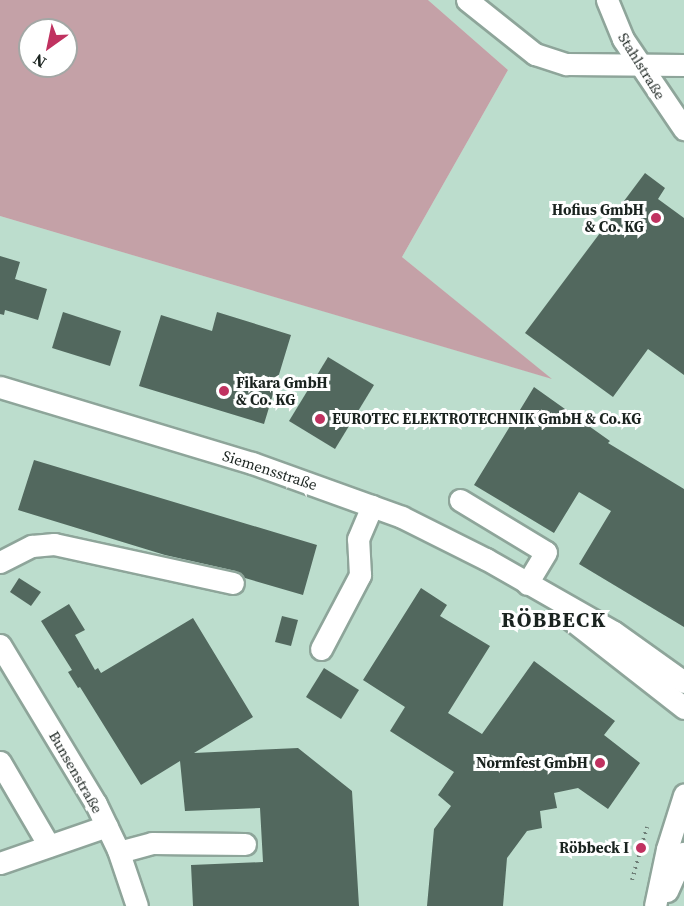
<!DOCTYPE html>
<html>
<head>
<meta charset="utf-8">
<style>
	body { margin:0 }
	#map { position:relative; width:684px; height:906px; overflow:hidden; background:#cee6da; font-family:"Source Serif 4",serif }
	div>[style] { position:absolute }
	.built>* { inset:0; background:#bcddcd }
	.forest>* { inset:0; background:#c4a1a7 }
	.building>* { inset:0; background:#52685e }
	.path>* { height:4px; margin-top:-2px; transform-origin:0; background:repeating-linear-gradient(90deg,#6d7c75 0 1.5px,transparent 0 6px) }
	.roads { filter:drop-shadow(2px 0 #8ea59a) drop-shadow(-2px 0 #8ea59a) drop-shadow(0 2px #8ea59a) drop-shadow(0 -2px #8ea59a) }
	.minor>* { height:21px; margin:-10.5px; padding:0 10.5px; transform-origin:10.5px; border-radius:10.5px; background:#fff }
	.dots>* { width:16px; height:16px; translate:-50% -50%; box-sizing:border-box; border:3px solid #fff; border-radius:50% }
	span { translate:-50% -50%; white-space:nowrap; text-align:center; line-height:1.15; -webkit-text-stroke:6px #fff; paint-order:stroke }
	.street-label { font-size:15px; color:#1a231f }
	.poi-label { font-size:15px; color:#1a231f; font-weight:700 }
	.right { translate:-100% -50%; text-align:right }
	.left { translate:0 -50%; text-align:left }
	.district-label { font-size:21px; color:#1a231f; font-weight:700; letter-spacing:1.5px }
	.north { position:absolute; left:18px; top:18px; width:60px; height:60px; box-sizing:border-box; background:#fff; border:2px solid #a3a7a5; border-radius:50%; rotate:213deg; font-size:16px; font-weight:700; line-height:24px; text-align:center; color:#1a231f }
	.north::after { content:''; display:block; margin:auto; width:21px; height:27px; background:#c03260; clip-path:polygon(50% 0,100% 100%,50% 72%,0 100%) }
</style>
</head>
<body>
<div id="map">
	<div class="built">
		<i style="clip-path:polygon(428px 0,684px 0,684px 906px,0 906px,0 216px,550px 378px,402px 257px,508px 70px)"></i>
	</div>
	<div class="forest">
		<i style="clip-path:polygon(evenodd,0 0,428px 0,508px 70px,402px 257px,552px 379px,0 216px,0 0,30px 30px,66px 30px,66px 66px,30px 66px,30px 30px)"></i>
	</div>
	<div class="building">
		<i style="clip-path:polygon(645px 173px,665px 188px,658px 199px,684px 218px,684px 375px,648px 349px,613px 397px,525px 333px)"></i>
		<i style="clip-path:polygon(0 256px,20px 262px,15px 279px,47px 289px,38px 320px,5px 310px,4px 315px,0 314px)"></i>
		<i style="clip-path:polygon(63px 312px,121px 331px,110px 366px,52px 348px)"></i>
		<i style="clip-path:polygon(217px 312px,291px 335px,264px 424px,139px 386px,161px 315px,212px 331px)"></i>
		<i style="clip-path:polygon(328px 357px,374px 385px,335px 449px,289px 421px)"></i>
		<i style="clip-path:polygon(534px 387px,610px 441px,608px 443px,684px 489px,684px 627px,579px 564px,611px 511px,579px 492px,554px 533px,474px 485px)"></i>
		<i style="clip-path:polygon(34px 460px,317px 545px,303px 595px,245px 578px,236px 571px,165px 555px,18px 510px)"></i>
		<i style="clip-path:polygon(19px 578px,41px 592px,31px 606px,10px 592px)"></i>
		<i style="clip-path:polygon(421px 588px,447px 605px,440px 616px,490px 646px,448px 713px,482px 734px,534px 661px,615px 721px,604px 735px,640px 763px,608px 809px,578px 788px,554px 793px,557px 808px,540px 811px,542px 828px,527px 831px,507px 858px,503px 906px,427px 906px,434px 829px,451px 806px,438px 795px,454px 772px,390px 731px,405px 707px,363px 680px)"></i>
		<i style="clip-path:polygon(69px 604px,85px 630px,75px 635px,95px 670px,98px 668px,101px 673px,193px 618px,253px 717px,194px 753px,298px 748px,352px 791px,359px 906px,193px 906px,191px 865px,263px 862px,260px 808px,185px 811px,180px 761px,141px 785px,80px 687px,78px 688px,68px 672px,72px 670px,41px 621px)"></i>
		<i style="clip-path:polygon(282px 616px,298px 620px,291px 646px,275px 642px)"></i>
		<i style="clip-path:polygon(324px 668px,359px 690px,341px 719px,306px 697px)"></i>
	</div>
	<div class="path">
		<i style="left:632px;top:880px;width:55px;rotate:-74.2deg"></i>
	</div>
	<div class="roads">
		<div class="minor">
			<i style="left:467px;top:0;width:87px;rotate:38.5deg"></i>
			<i style="left:535px;top:54px;width:33px;rotate:18deg"></i>
			<i style="left:566px;top:64px;width:118px;rotate:0.5deg"></i>
			<i style="left:607px;top:0;width:42px;rotate:67.7deg"></i>
			<i style="left:623px;top:39px;width:109px;rotate:55.9deg"></i>
			<i style="left:0;top:387px;width:263px;rotate:16.8deg"></i>
			<i style="left:252px;top:463px;width:159px;rotate:19.8deg"></i>
			<i style="left:402px;top:517px;width:94px;rotate:26.6deg"></i>
			<i style="left:486px;top:559px;width:147px;rotate:29.7deg"></i>
			<i style="left:614px;top:632px;width:86px;rotate:35.5deg"></i>
			<i style="left:460px;top:500px;width:100px;rotate:31.2deg"></i>
			<i style="left:546px;top:552px;width:37px;rotate:121deg"></i>
			<i style="left:0;top:562px;width:36px;rotate:-27deg"></i>
			<i style="left:32px;top:546px;width:22px;rotate:-5deg"></i>
			<i style="left:54px;top:544px;width:183px;rotate:12.3deg"></i>
			<i style="left:569px;top:618px;width:146px;rotate:38deg"></i>
			<i style="left:0;top:645px;width:186px;rotate:58.9deg"></i>
			<i style="left:96px;top:804px;width:51px;rotate:64.4deg"></i>
			<i style="left:118px;top:850px;width:59px;rotate:71.3deg"></i>
			<i style="left:321px;top:649px;width:84px;rotate:-62.2deg"></i>
			<i style="left:360px;top:575px;width:36px;rotate:-93deg"></i>
			<i style="left:358px;top:539px;width:36px;rotate:-67deg"></i>
			<i style="left:0;top:762px;width:97px;rotate:59.7deg"></i>
			<i style="left:119px;top:852px;width:34px;rotate:-15deg"></i>
			<i style="left:152px;top:843px;width:93px;rotate:0.6deg"></i>
			<i style="left:0;top:863px;width:113px;rotate:-19.1deg"></i>
			<i style="left:667px;top:891px;width:42px;rotate:-65.9deg"></i>
			<i style="left:655px;top:906px;width:58px;rotate:-78.1deg"></i>
			<i style="left:667px;top:849px;width:57px;rotate:-72.5deg"></i>
		</div>
	</div>
	<div class="dots">
		<i style="left:656px;top:218px;background:#c03260"></i>
		<i style="left:224px;top:391px;background:#c03260"></i>
		<i style="left:320px;top:419px;background:#c03260"></i>
		<i style="left:600px;top:763px;background:#c03260"></i>
		<i style="left:641px;top:848px;background:#c03260"></i>
	</div>
	<div class="street-label">
		<span style="left:642px;top:66px;rotate:58deg">Stahlstraße</span>
		<span style="left:270px;top:470px;rotate:18deg">Siemensstraße</span>
		<span style="left:76px;top:772px;rotate:60deg">Bunsenstraße</span>
	</div>
	<div class="poi-label">
		<span class="right" style="left:644px;top:218px">Hofius GmbH<br>&amp; Co. KG</span>
		<span class="left" style="left:236px;top:391px">Fikara GmbH<br>&amp; Co. KG</span>
		<span class="left" style="left:332px;top:419px">EUROTEC ELEKTROTECHNIK GmbH &amp; Co.KG</span>
		<span class="right" style="left:588px;top:763px">Normfest GmbH</span>
		<span class="right" style="left:629px;top:848px">Röbbeck I</span>
	</div>
	<div class="district-label">
		<span style="left:554px;top:620px">RÖBBECK</span>
	</div>
	<div class="north">N</div>
</div>
</body>
</html>
